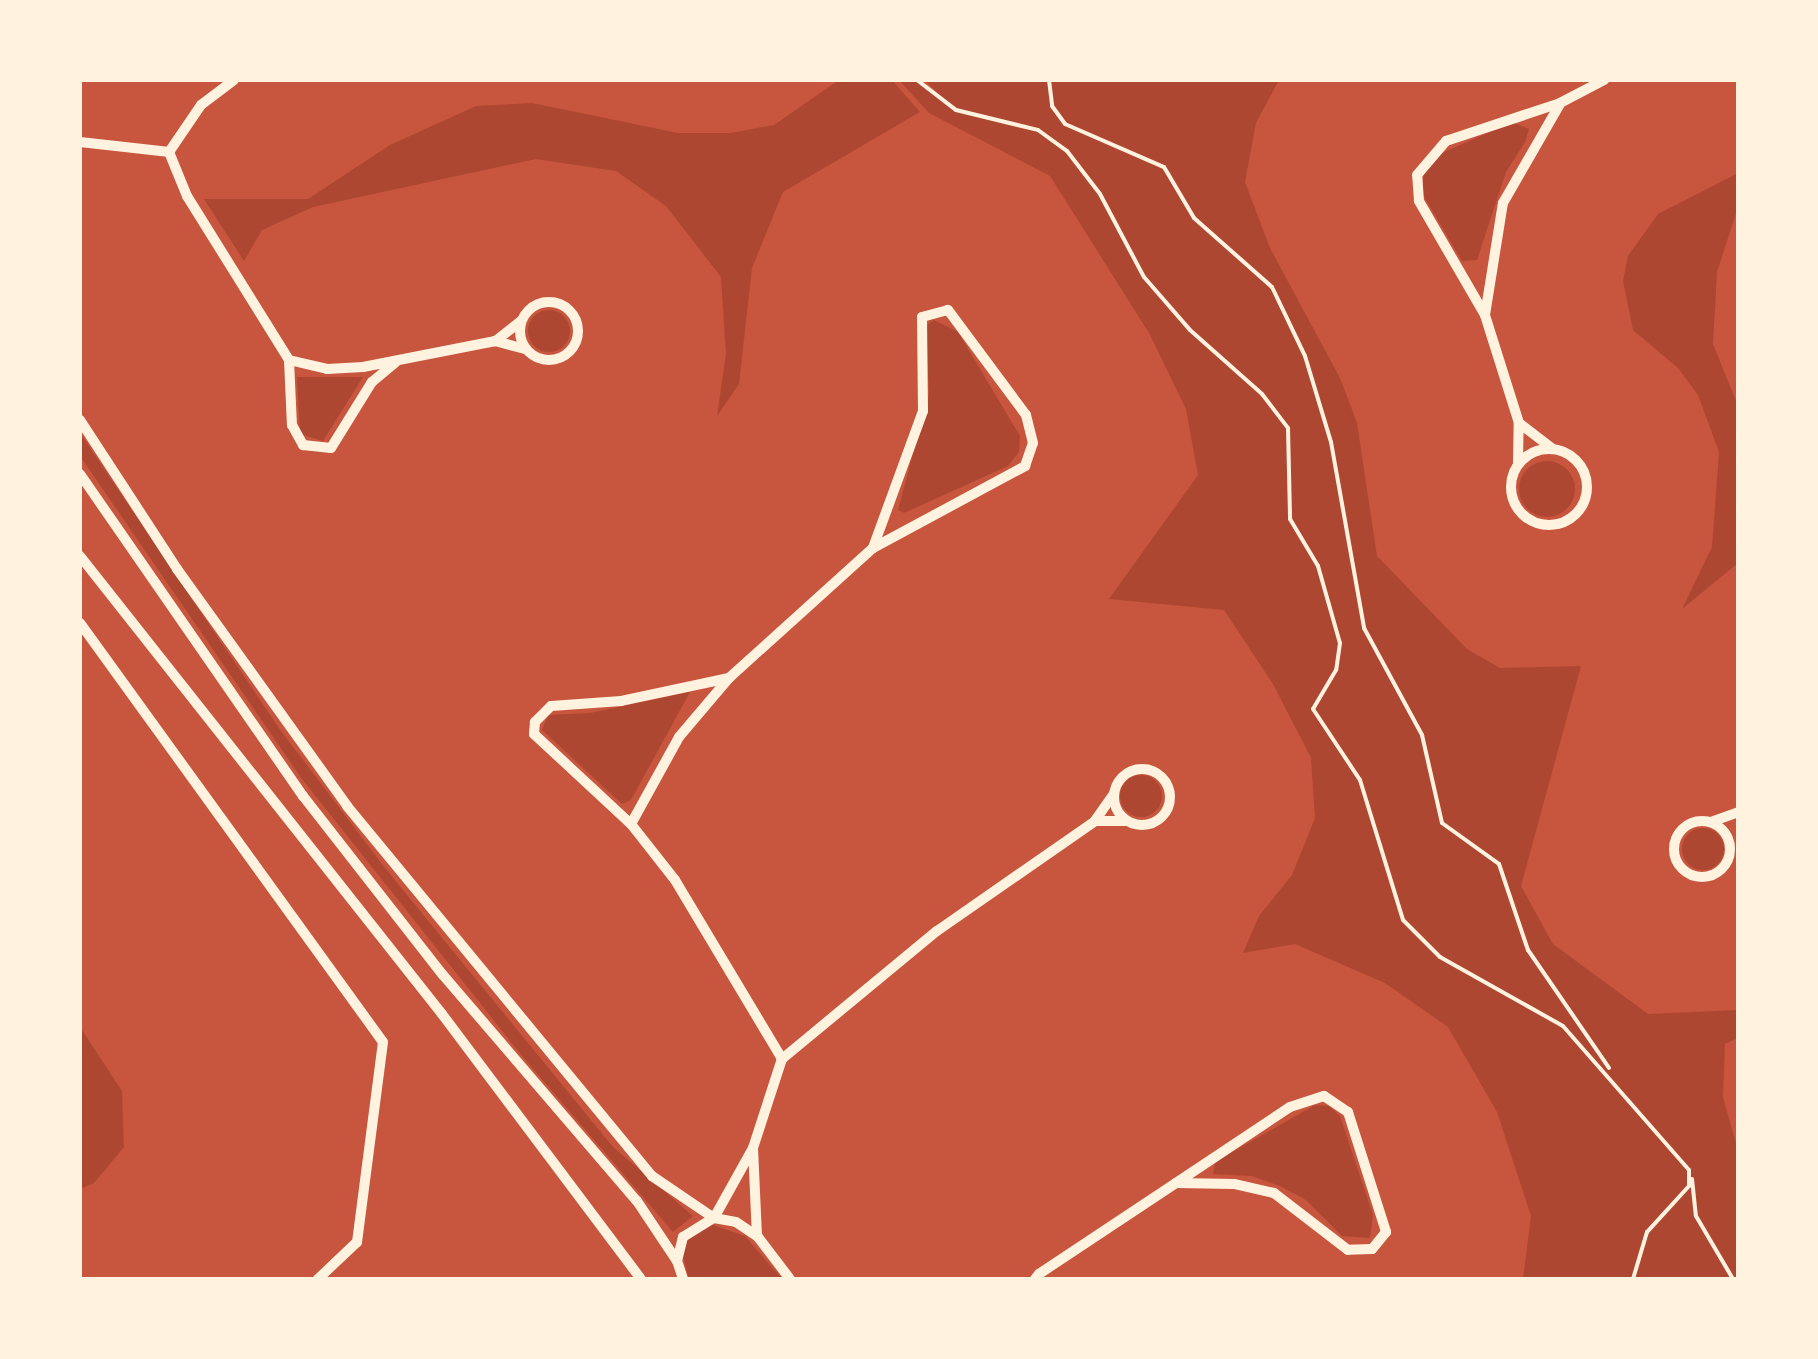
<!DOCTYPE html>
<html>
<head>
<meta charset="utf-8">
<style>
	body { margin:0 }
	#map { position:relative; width:1818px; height:1359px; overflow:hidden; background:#c8553d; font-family:Inter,sans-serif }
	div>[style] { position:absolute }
	.green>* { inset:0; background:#ae4732 }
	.round { border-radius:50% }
	.path>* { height:4px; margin:-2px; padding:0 2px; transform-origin:2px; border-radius:2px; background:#fff3e0 }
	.minor>* { height:10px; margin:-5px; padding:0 5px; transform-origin:5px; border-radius:5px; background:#fff3e0 }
	.minor>.ring { margin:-5px; padding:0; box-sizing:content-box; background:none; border:10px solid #fff3e0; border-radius:50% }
	span { translate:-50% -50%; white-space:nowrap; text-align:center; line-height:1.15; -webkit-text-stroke:10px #fff3e0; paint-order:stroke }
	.frame { position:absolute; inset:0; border:82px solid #fff3e0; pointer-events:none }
</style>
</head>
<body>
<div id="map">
	<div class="green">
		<i style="clip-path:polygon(839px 80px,892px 80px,920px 112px,783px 192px,752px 268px,739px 384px,717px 416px,726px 354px,721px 277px,666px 206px,616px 171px,536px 159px,313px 207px,262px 230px,244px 261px,204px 199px,308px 199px,390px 145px,476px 106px,532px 103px,678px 133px,731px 133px,774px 125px)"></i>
		<i style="clip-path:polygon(899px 80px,919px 80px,950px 106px,925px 80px,1279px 80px,1256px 123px,1245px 182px,1270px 248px,1340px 378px,1357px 423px,1377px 556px,1467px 649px,1500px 668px,1581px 666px,1521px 886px,1553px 944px,1648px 1014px,1738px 1010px,1738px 1038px,1725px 1044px,1723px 1097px,1738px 1150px,1738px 1279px,1523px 1279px,1531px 1216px,1497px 1112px,1448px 1027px,1385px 983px,1295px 944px,1243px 953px,1259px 916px,1292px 875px,1315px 818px,1311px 758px,1273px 684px,1224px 610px,1109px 599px,1198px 475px,1186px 409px,1149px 333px,1050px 176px,929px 113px)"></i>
		<i style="clip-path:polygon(1512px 122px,1529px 129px,1525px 142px,1506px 172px,1477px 260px,1462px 261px,1422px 193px,1424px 172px,1431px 158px)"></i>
		<i style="clip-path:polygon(1738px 173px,1738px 207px,1717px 272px,1713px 344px,1738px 406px,1738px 563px,1682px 609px,1712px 547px,1719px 452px,1698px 395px,1678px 368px,1633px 330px,1623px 281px,1628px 256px,1658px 214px)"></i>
		<i class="round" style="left:528px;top:310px;width:42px;height:42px"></i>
		<i style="clip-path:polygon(934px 320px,958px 332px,1020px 436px,1019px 452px,1008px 466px,904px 513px,898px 510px,929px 394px,926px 326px)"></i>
		<i style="clip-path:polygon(297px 377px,363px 377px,323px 441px,300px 434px)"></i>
		<i style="clip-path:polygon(80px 433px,281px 731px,385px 868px,613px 1147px,693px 1216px,673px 1232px,523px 1057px,302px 779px,80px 456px)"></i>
		<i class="round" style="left:1519px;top:461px;width:56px;height:56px"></i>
		<i style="clip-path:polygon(690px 692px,631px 800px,622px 804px,542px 730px,548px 715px,590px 713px)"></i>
		<i class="round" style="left:1120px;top:775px;width:42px;height:42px"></i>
		<i class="round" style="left:1682px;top:828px;width:42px;height:42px"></i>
		<i style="clip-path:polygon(80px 1027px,122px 1091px,124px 1147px,94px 1183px,80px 1189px)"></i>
		<i style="clip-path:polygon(1315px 1105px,1329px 1106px,1340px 1116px,1373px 1215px,1370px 1238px,1342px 1236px,1306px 1200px,1280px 1186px,1252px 1176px,1213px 1174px,1215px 1162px)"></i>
		<i style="clip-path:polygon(710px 1224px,745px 1236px,782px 1279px,689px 1279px,682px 1253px,688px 1237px)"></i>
	</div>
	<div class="path">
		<i style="left:917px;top:80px;width:49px;rotate:37.6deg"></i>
		<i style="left:956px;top:110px;width:84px;rotate:13.7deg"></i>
		<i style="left:1038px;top:130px;width:36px;rotate:36deg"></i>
		<i style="left:1067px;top:151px;width:54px;rotate:52.5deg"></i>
		<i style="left:1100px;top:194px;width:94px;rotate:62.1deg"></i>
		<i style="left:1144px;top:277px;width:70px;rotate:49deg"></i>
		<i style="left:1190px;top:330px;width:96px;rotate:41.6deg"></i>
		<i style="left:1262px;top:394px;width:43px;rotate:52.6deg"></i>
		<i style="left:1288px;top:428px;width:91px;rotate:88.7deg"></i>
		<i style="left:1290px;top:519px;width:55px;rotate:59.2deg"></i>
		<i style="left:1318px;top:566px;width:80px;rotate:74.1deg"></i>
		<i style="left:1340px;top:643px;width:27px;rotate:98deg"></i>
		<i style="left:1336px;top:670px;width:45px;rotate:120.5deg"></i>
		<i style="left:1313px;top:709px;width:85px;rotate:56.5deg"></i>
		<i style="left:1360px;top:780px;width:146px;rotate:72.9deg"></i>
		<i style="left:1403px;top:920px;width:52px;rotate:45deg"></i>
		<i style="left:1440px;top:957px;width:141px;rotate:29.3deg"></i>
		<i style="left:1563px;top:1026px;width:191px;rotate:48.8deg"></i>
		<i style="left:1689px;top:1170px;width:16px;rotate:90deg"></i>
		<i style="left:1689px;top:1186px;width:62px;rotate:132.4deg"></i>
		<i style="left:1647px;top:1232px;width:49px;rotate:106.6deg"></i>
		<i style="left:1049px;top:80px;width:26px;rotate:83deg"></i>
		<i style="left:1052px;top:106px;width:22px;rotate:54deg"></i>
		<i style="left:1065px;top:124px;width:108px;rotate:23.5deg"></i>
		<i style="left:1164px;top:167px;width:59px;rotate:59.5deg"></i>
		<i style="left:1194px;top:218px;width:104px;rotate:41.5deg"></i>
		<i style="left:1272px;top:287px;width:76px;rotate:64.4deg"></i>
		<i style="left:1305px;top:356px;width:90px;rotate:73.2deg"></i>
		<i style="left:1331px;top:442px;width:189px;rotate:79.9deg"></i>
		<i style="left:1364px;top:628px;width:122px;rotate:61.5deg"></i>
		<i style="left:1422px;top:735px;width:90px;rotate:77.2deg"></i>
		<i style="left:1442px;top:823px;width:70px;rotate:35.7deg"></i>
		<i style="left:1499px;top:864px;width:91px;rotate:71.4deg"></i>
		<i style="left:1528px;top:950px;width:143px;rotate:55.5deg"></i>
		<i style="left:1692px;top:1179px;width:37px;rotate:84deg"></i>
		<i style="left:1696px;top:1216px;width:73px;rotate:59.6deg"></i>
	</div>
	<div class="minor">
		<i style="left:234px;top:80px;width:41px;rotate:142.9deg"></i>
		<i style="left:201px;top:105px;width:57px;rotate:124.2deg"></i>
		<i style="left:169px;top:152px;width:48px;rotate:67.8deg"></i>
		<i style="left:187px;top:196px;width:193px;rotate:58.1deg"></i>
		<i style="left:289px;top:360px;width:65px;rotate:87.4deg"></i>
		<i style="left:292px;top:425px;width:23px;rotate:61deg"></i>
		<i style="left:303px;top:445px;width:28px;rotate:6deg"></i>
		<i style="left:331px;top:448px;width:78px;rotate:-58.2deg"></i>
		<i style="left:372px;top:382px;width:31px;rotate:-40deg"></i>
		<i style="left:80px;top:142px;width:90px;rotate:6.4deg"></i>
		<i class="ring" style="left:520px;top:302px;width:48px;height:48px"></i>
		<i style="left:1485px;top:315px;width:113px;rotate:-80.9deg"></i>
		<i style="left:1503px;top:203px;width:114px;rotate:-60.1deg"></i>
		<i style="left:521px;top:321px;width:33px;rotate:142deg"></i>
		<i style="left:495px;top:341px;width:30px;rotate:15deg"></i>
		<i style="left:289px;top:360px;width:39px;rotate:13deg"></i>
		<i style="left:327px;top:369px;width:36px;rotate:-3deg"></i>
		<i style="left:363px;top:367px;width:135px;rotate:-11.1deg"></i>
		<i style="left:80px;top:420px;width:178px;rotate:56.9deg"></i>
		<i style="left:177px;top:569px;width:292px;rotate:54.3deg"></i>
		<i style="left:347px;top:806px;width:480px;rotate:50.5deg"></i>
		<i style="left:652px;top:1176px;width:75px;rotate:34.1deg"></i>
		<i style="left:714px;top:1218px;width:80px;rotate:-60.9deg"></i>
		<i style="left:753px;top:1148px;width:94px;rotate:-72deg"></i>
		<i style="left:1519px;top:423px;width:113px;rotate:-107.5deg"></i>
		<i style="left:1485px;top:315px;width:132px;rotate:-120.1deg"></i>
		<i style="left:1419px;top:201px;width:26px;rotate:-94deg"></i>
		<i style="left:1417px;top:175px;width:45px;rotate:-49.5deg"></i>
		<i style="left:1446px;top:141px;width:120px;rotate:-18.4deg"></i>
		<i style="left:1560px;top:103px;width:50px;rotate:-27.6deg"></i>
		<i class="ring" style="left:1511px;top:449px;width:66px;height:66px"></i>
		<i style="left:1518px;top:462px;width:39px;rotate:-89deg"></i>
		<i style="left:1519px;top:423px;width:43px;rotate:37.4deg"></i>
		<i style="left:80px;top:474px;width:392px;rotate:55.3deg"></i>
		<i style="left:303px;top:796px;width:227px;rotate:52deg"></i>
		<i style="left:443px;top:975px;width:298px;rotate:49.4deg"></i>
		<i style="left:637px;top:1201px;width:72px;rotate:56.3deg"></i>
		<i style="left:80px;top:556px;width:584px;rotate:51.68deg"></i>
		<i style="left:442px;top:1014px;width:331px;rotate:53.1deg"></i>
		<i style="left:80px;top:623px;width:517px;rotate:54.13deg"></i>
		<i style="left:383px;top:1042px;width:202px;rotate:97.4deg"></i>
		<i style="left:357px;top:1242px;width:54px;rotate:136.5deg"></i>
		<i style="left:729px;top:678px;width:110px;rotate:168deg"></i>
		<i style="left:621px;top:701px;width:70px;rotate:175.9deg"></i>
		<i style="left:551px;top:706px;width:23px;rotate:135deg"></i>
		<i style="left:535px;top:722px;width:12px;rotate:95deg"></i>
		<i style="left:534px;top:734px;width:132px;rotate:42.9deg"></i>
		<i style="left:631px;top:824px;width:71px;rotate:51.8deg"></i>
		<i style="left:675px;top:880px;width:209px;rotate:59.1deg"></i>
		<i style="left:782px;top:1059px;width:201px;rotate:-39.6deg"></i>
		<i style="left:937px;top:931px;width:193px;rotate:-34.8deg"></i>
		<i class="ring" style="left:1114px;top:769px;width:46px;height:46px"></i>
		<i style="left:1113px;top:795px;width:32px;rotate:125deg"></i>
		<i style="left:1095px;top:821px;width:31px"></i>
		<i class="ring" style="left:1674px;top:821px;width:46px;height:46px"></i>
		<i style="left:1711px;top:822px;width:29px;rotate:-20deg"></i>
		<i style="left:631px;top:824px;width:99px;rotate:-61.1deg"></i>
		<i style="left:679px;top:737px;width:77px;rotate:-49.7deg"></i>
		<i style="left:729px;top:678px;width:194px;rotate:-42.1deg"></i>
		<i style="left:873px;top:548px;width:173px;rotate:-28.3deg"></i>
		<i style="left:1025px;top:466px;width:24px;rotate:-71deg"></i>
		<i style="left:1033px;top:443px;width:29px;rotate:-104deg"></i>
		<i style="left:1026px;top:415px;width:131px;rotate:-126.6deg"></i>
		<i style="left:948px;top:310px;width:27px;rotate:165deg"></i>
		<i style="left:922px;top:317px;width:94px;rotate:89.4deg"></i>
		<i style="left:923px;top:411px;width:146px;rotate:110.1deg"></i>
		<i style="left:753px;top:1148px;width:87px;rotate:87.4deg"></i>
		<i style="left:683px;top:1279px;width:19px;rotate:-108deg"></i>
		<i style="left:677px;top:1261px;width:25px;rotate:-76deg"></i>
		<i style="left:683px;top:1237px;width:36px;rotate:-32deg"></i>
		<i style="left:714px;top:1218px;width:22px;rotate:10deg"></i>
		<i style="left:736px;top:1222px;width:27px;rotate:34deg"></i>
		<i style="left:758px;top:1237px;width:53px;rotate:52.7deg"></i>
		<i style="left:1035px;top:1279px;width:6px;rotate:-51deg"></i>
		<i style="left:1039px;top:1274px;width:164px;rotate:-33.6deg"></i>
		<i style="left:1176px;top:1183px;width:137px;rotate:-33.7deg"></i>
		<i style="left:1290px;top:1107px;width:36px;rotate:-18deg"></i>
		<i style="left:1324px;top:1096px;width:29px;rotate:34deg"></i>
		<i style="left:1348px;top:1112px;width:126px;rotate:72.4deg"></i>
		<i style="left:1386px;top:1232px;width:22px;rotate:129deg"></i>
		<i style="left:1372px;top:1249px;width:24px;rotate:178deg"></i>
		<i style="left:1348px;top:1250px;width:93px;rotate:-142.4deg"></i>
		<i style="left:1274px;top:1193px;width:41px;rotate:-167.3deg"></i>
		<i style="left:1234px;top:1184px;width:58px;rotate:-179deg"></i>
	</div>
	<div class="frame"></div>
</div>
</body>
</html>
